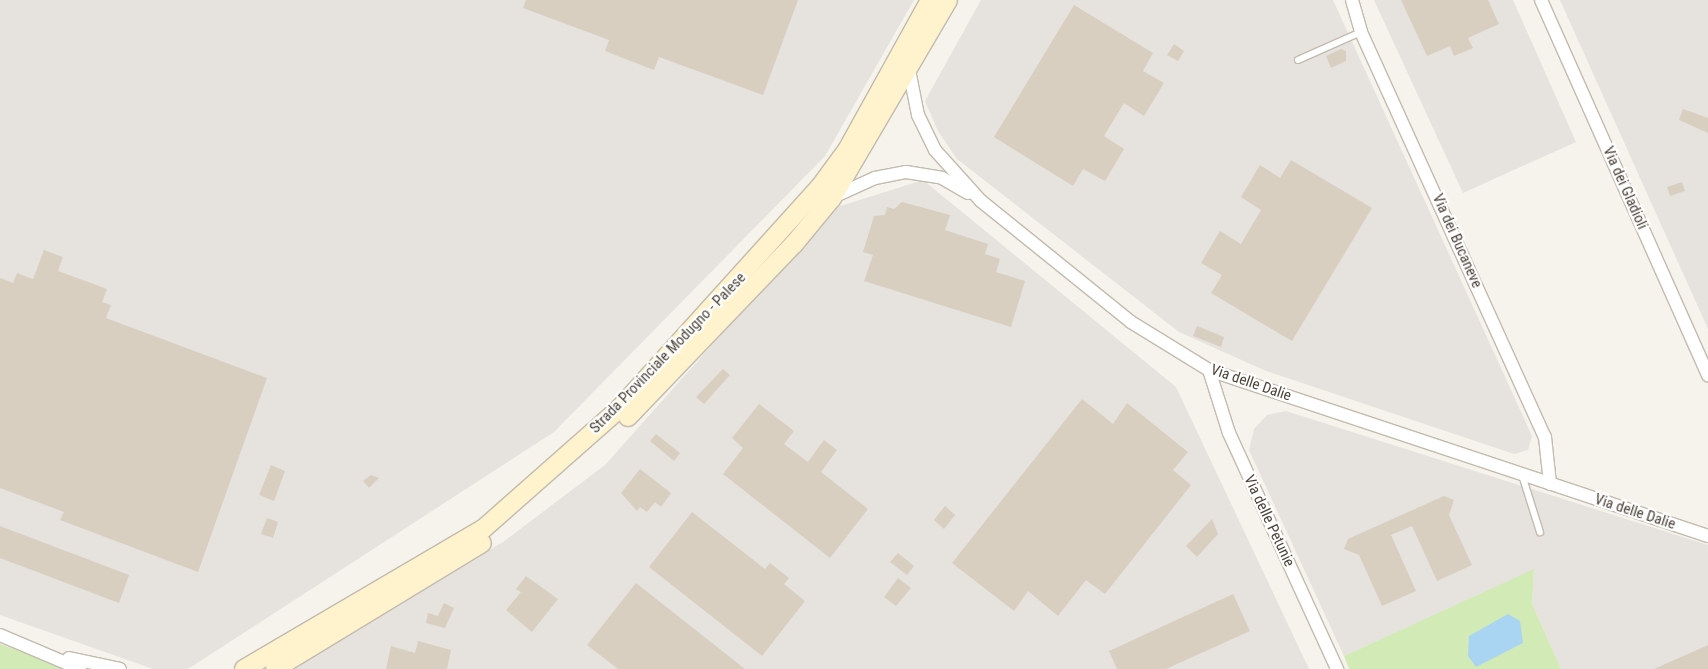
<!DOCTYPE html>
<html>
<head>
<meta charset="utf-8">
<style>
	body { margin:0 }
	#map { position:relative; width:1708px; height:669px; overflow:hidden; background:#f6f3ec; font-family:"Roboto Condensed",sans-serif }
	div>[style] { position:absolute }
	.industrial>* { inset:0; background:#e6e2dd }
	.green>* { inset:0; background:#d2eab5 }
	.water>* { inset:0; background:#a9d4f2 }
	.building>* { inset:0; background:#d8cfc1 }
	.roads { filter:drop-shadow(1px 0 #c2bbae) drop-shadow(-1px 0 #c2bbae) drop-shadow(0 1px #c2bbae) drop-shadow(0 -1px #c2bbae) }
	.lane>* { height:6px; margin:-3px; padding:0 3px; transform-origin:3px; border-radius:3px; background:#fff }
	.street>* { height:12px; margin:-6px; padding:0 6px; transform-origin:6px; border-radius:6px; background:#fff }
	.secondary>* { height:18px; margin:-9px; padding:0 9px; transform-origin:9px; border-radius:9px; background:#fff3cd }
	span { translate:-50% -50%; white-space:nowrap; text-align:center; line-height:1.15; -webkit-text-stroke:4.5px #fff; paint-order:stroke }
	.street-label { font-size:15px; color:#4b4439 }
</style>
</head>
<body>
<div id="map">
	<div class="industrial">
		<i style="clip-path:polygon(0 0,914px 0,825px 156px,554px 432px,188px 669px,153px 669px,0 615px)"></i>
		<i style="clip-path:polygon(981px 0,1333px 0,1532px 436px,1528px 450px,1514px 454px,1266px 371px,1179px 332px,957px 159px,938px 131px,925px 101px)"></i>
		<i style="clip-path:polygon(1374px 0,1513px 0,1576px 142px,1463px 193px)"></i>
		<i style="clip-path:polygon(1560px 0,1708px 0,1708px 329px)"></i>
		<i style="clip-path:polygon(923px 180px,1176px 387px,1309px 669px,293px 669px,503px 542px,605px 465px,834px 208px)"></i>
		<i style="clip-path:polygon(1286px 411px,1708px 545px,1708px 669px,1561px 669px,1532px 604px,1534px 570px,1344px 656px,1249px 450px,1254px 429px,1267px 415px)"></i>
	</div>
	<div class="green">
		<i style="clip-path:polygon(1534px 569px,1532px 604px,1561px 669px,1349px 669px,1344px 656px)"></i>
		<i style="clip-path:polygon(0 644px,63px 667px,67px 669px,0 669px)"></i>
	</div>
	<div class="water">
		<i style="clip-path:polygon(1508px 614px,1520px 621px,1523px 643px,1476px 667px,1468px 656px,1469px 636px)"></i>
	</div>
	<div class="building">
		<i style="clip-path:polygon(526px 0,798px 0,763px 95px,659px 57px,654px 70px,605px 51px,609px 40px,523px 8px)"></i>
		<i style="clip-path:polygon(1401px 0,1488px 0,1499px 24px,1468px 38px,1473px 48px,1454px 56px,1450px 46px,1427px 56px)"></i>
		<i style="clip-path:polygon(1074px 5px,1153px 53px,1143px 71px,1164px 83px,1144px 116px,1124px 103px,1104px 136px,1124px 149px,1105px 181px,1083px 169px,1073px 186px,994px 137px)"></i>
		<i style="clip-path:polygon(1174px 44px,1184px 51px,1178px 61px,1167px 55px)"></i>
		<i style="clip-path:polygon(1341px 49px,1346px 51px,1346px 61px,1331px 68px,1326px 56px)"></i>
		<i style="clip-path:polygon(1683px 109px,1708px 118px,1708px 133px,1679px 120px)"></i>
		<i style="clip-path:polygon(1291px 160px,1372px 208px,1292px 341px,1211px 293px,1222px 275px,1201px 263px,1220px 231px,1241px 244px,1261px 210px,1241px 197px,1260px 165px,1280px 178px)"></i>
		<i style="clip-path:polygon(1682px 182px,1685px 191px,1670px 196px,1667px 187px)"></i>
		<i style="clip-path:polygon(902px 202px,950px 215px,945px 230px,988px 244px,985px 254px,1000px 259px,996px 272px,1025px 281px,1011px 327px,864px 281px,873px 255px,863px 252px,874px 216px,885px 215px,887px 207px,894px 209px)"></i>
		<i style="clip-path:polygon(44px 250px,63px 257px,58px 271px,107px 289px,102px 302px,111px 305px,106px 318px,267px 378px,198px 572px,60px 520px,64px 512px,0 488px,0 278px,13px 283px,17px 273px,33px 279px)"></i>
		<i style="clip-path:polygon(1197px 326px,1224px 337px,1221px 347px,1193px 336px)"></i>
		<i style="clip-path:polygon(723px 369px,730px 375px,704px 404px,696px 397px)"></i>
		<i style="clip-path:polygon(1082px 399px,1113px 424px,1127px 403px,1188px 452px,1173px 470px,1191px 485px,1105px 594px,1086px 580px,1058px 616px,1028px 591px,1014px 611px,952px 563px)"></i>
		<i style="clip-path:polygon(759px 404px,794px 431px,784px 444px,808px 462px,824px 440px,837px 450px,821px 472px,868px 509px,830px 558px,723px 474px,743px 448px,732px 438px)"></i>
		<i style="clip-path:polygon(656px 434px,680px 453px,674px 461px,650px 441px)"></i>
		<i style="clip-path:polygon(271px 465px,285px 471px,274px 501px,259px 495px)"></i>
		<i style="clip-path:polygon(640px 469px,671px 493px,661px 507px,655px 502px,647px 512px,640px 507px,637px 511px,621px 493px)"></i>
		<i style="clip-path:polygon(371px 475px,379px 478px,369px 488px,363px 481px)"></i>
		<i style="clip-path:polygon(1444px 496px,1454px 500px,1449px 515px,1472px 565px,1437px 581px,1412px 526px,1391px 535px,1416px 591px,1382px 606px,1359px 555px,1344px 549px,1348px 539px)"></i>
		<i style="clip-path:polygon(945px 506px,955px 515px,944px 529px,934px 520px)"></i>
		<i style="clip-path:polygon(692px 512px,765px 569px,770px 563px,789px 578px,784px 584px,805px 601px,762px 656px,649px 567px)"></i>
		<i style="clip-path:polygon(267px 518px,278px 522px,273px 538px,261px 534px)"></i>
		<i style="clip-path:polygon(1212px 519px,1218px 534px,1197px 557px,1186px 546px)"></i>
		<i style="clip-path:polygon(0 526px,129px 575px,119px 603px,0 558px)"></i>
		<i style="clip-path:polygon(898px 553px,914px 566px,907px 575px,890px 562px)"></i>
		<i style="clip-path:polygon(526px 576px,558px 599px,532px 632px,506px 610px,521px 592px,516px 589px)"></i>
		<i style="clip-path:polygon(898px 578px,911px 588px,896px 606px,884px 597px)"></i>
		<i style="clip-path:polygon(636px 583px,745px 669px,618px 669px,587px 645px)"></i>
		<i style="clip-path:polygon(1233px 594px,1250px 631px,1166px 669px,1117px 669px,1109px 651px)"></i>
		<i style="clip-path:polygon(444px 603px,454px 608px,445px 628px,426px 623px,428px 613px,438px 616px)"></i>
		<i style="clip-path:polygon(418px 641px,451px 650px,447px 669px,386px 669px,391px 646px,415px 653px)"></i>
		<i style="clip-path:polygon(1708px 645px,1708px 669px,1654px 669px)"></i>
	</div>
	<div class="roads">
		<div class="lane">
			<i style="left:1298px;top:60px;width:69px;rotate:-24deg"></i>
			<i style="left:1522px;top:475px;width:60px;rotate:72.5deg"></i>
		</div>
		<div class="street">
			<i style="left:1352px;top:0;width:33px;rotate:74deg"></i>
			<i style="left:1361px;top:32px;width:445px;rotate:65.6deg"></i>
			<i style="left:1545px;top:437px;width:47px;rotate:83.9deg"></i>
			<i style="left:1541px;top:0;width:411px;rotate:66deg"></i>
			<i style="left:909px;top:70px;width:46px;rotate:78.7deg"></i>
			<i style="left:918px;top:115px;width:39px;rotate:64deg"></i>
			<i style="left:935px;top:150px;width:69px;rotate:48deg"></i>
			<i style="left:981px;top:201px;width:193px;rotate:38.9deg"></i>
			<i style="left:1131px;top:322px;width:92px;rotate:31.6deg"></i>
			<i style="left:1209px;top:370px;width:526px;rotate:18.4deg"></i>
			<i style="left:833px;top:197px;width:46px;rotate:-24.3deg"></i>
			<i style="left:875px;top:178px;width:32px;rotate:-11deg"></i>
			<i style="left:906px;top:172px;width:36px;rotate:9deg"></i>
			<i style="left:942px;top:178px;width:30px;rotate:30deg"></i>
			<i style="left:1209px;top:370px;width:66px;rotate:72.4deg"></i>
			<i style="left:1229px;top:433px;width:260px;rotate:65.4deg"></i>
			<i style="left:0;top:635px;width:87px;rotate:23deg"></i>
			<i style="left:69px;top:658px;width:52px;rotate:12.2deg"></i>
		</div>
		<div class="secondary">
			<i style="left:628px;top:417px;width:240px;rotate:-46.2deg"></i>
			<i style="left:794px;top:244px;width:60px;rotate:-50.4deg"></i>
			<i style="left:832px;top:198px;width:229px;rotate:-59.6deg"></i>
			<i style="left:244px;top:669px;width:277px;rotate:-30.4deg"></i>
			<i style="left:483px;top:529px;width:181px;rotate:-41.4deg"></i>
			<i style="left:619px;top:409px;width:298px;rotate:-47.9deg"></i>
			<i style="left:819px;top:188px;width:47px;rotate:-53.6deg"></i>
			<i style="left:847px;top:150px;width:171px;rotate:-61deg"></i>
			<i style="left:275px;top:669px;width:242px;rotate:-31.3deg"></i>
		</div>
	</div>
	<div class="street-label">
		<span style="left:1625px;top:188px;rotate:66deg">Via dei Gladioli</span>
		<span style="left:1457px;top:241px;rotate:66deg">Via dei Bucaneve</span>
		<span style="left:668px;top:353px;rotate:-46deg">Strada Provinciale Modugno - Palese</span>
		<span style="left:1251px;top:383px;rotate:19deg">Via delle Dalie</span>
		<span style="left:1635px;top:512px;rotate:18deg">Via delle Dalie</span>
		<span style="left:1269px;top:521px;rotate:65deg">Via delle Petunie</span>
	</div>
</div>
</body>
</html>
